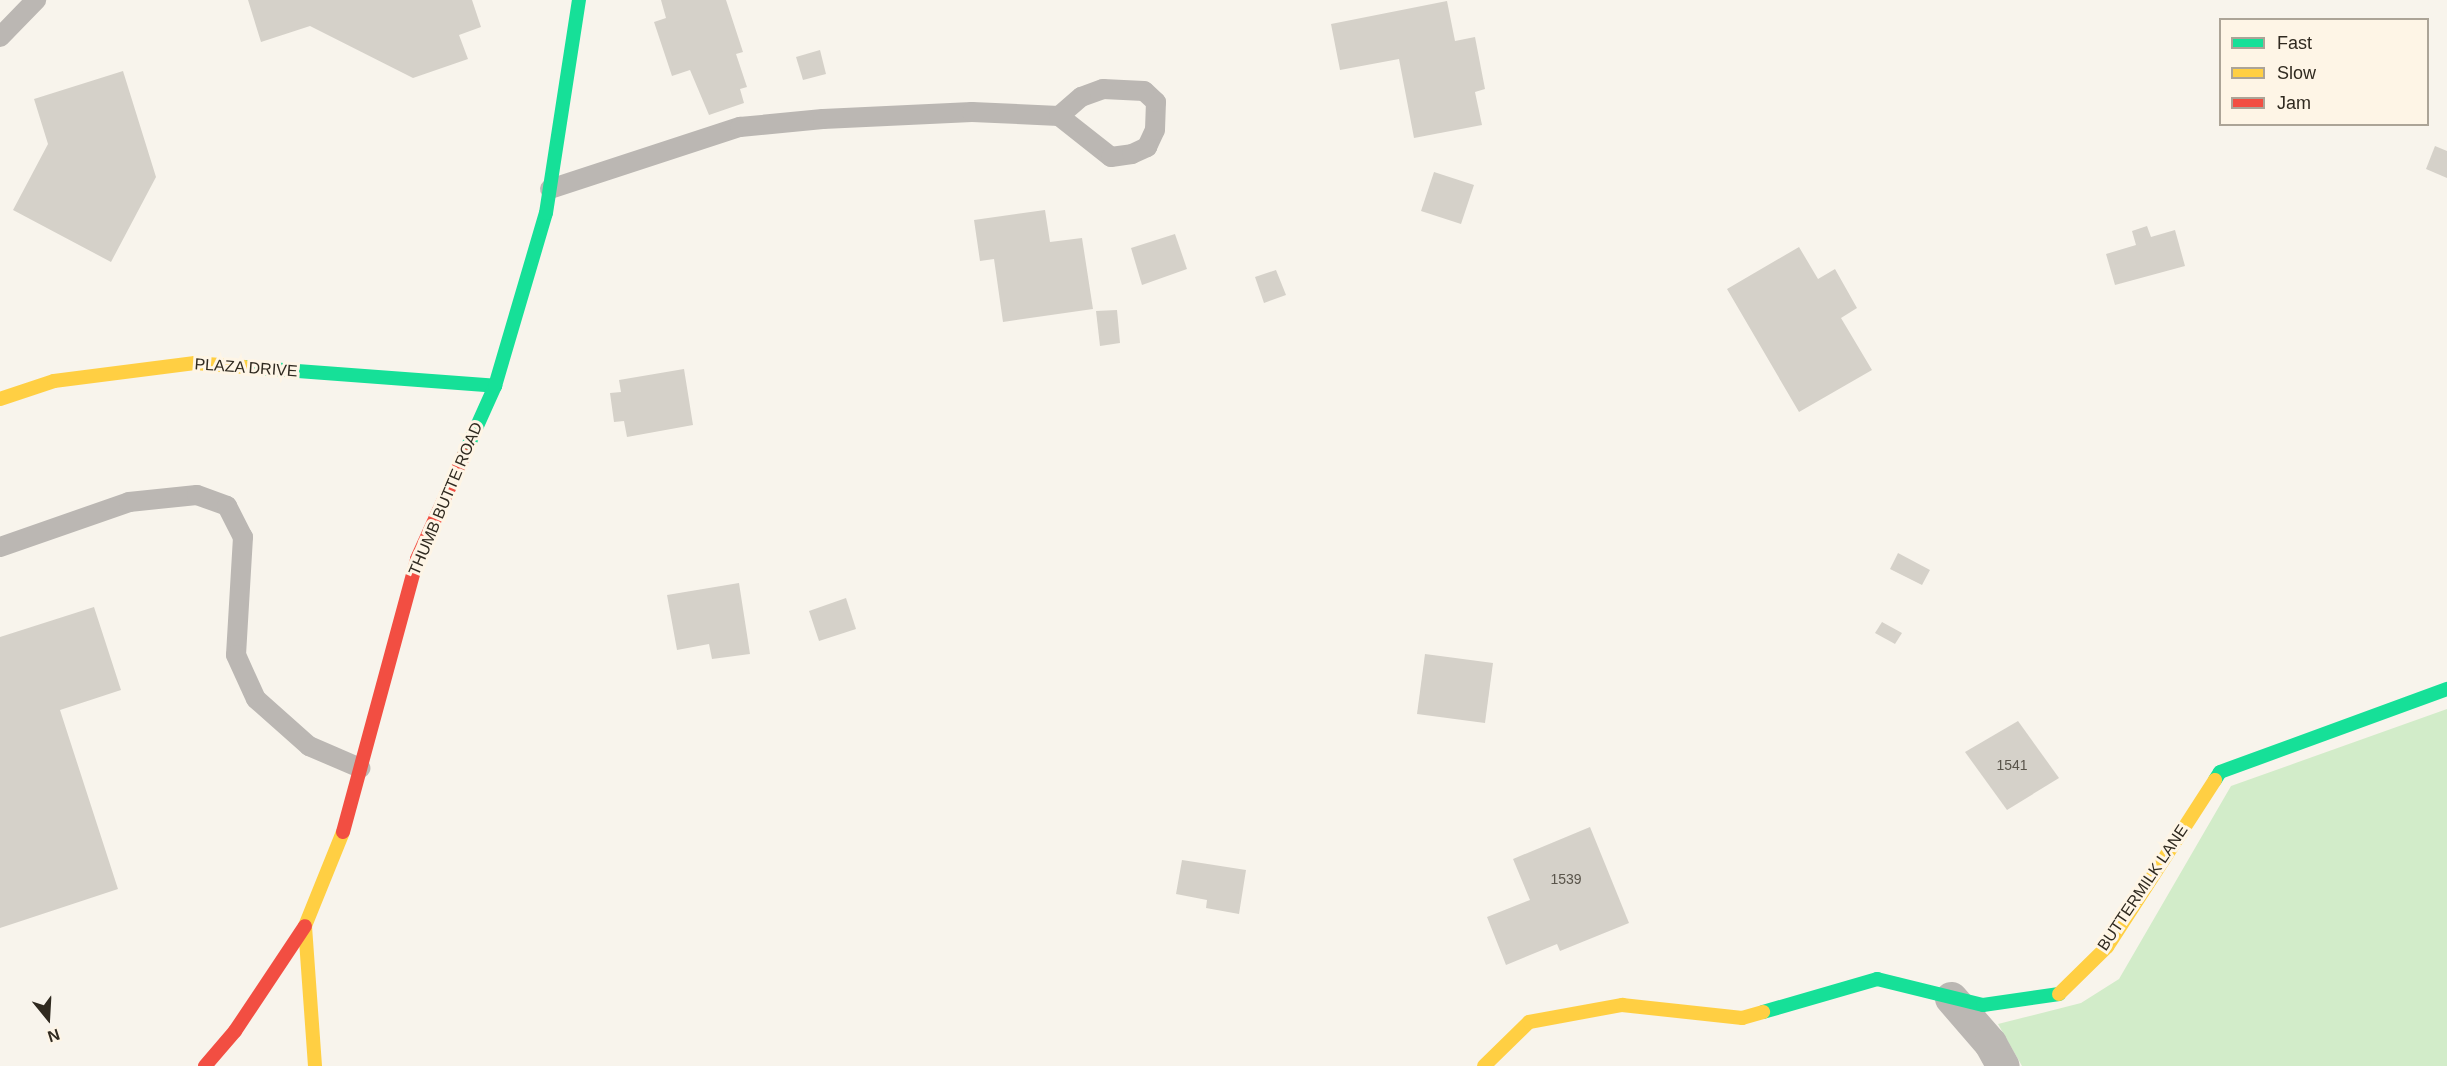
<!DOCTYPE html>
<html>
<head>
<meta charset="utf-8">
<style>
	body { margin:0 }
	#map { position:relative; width:2447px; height:1066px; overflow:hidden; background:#f8f4ec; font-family:Arial,sans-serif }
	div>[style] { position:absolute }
	.green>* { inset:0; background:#d2ecc9 }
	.building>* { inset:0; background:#d5d1c9 }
	.lane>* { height:20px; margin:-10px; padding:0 10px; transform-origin:10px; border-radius:10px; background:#bbb7b3 }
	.street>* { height:33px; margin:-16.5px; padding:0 16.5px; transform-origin:16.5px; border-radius:16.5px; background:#bbb7b3 }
	.fast>* { height:14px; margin:-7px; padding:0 7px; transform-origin:7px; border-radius:7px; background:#16e098 }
	.slow>* { height:14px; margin:-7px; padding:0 7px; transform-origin:7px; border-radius:7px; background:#ffcf43 }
	.jam>* { height:14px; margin:-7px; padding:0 7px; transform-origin:7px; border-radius:7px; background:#f24e42 }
	span { translate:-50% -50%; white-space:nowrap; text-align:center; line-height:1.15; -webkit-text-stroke:6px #fef5e6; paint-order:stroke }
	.number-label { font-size:14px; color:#59544a }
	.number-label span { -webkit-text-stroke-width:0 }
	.street-label { font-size:16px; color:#302a20 }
	.legend { position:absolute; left:2219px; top:18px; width:210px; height:108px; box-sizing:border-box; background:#fef5e6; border:2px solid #aca497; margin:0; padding:8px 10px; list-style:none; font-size:18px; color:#302a20 }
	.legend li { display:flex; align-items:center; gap:12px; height:30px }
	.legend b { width:30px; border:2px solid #aca497 }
	.north { position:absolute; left:18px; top:988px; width:60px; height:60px; -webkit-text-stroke:4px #fef5e6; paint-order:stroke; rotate:162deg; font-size:16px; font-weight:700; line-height:24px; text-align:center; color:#302a20 }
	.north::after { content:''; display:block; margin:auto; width:21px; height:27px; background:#302a20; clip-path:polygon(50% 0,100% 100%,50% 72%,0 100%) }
</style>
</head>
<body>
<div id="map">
	<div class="green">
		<i style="clip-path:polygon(2447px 709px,2447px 1066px,2022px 1066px,1998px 1024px,2081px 1003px,2119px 979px,2231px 786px)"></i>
	</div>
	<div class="building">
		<i style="clip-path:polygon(248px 0,472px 0,481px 27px,459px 35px,468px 59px,413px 78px,310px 26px,261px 42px)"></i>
		<i style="clip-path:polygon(661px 0,726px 0,743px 52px,736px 54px,747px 87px,740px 89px,744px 103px,709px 115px,690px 70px,672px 76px,654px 22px,666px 18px)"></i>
		<i style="clip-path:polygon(1447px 1px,1455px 41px,1475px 37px,1485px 89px,1475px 92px,1482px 125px,1414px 138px,1399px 59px,1340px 70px,1331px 24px)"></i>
		<i style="clip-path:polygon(820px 50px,826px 74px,803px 80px,796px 57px)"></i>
		<i style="clip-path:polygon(123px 71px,156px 177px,111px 262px,13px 210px,48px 144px,34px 99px)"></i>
		<i style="clip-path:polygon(2435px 146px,2447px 151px,2447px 178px,2426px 169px)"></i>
		<i style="clip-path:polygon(1434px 172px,1474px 185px,1461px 224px,1421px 211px)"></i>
		<i style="clip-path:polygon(1045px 210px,1050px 242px,1082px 238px,1093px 309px,1003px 322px,994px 259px,980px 261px,974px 220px)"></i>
		<i style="clip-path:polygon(2147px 226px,2151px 237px,2175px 230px,2185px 266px,2115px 285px,2106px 254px,2136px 245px,2132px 231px)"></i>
		<i style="clip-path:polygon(1175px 234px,1187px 269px,1142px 285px,1131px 248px)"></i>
		<i style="clip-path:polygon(1799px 247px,1818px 279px,1835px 269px,1857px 308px,1841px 318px,1872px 370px,1799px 412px,1727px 289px)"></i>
		<i style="clip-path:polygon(1276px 270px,1286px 295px,1264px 303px,1255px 277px)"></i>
		<i style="clip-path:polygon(1117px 310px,1120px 343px,1100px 346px,1096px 311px)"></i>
		<i style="clip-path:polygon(684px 369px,693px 425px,627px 437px,624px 421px,614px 422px,610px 393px,621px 392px,619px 380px)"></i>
		<i style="clip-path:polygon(1898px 553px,1930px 570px,1922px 585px,1890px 569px)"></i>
		<i style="clip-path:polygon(739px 583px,750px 654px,712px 659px,709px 644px,677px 650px,667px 595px)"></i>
		<i style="clip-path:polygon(846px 598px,856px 629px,819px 641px,809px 611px)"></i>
		<i style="clip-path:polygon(94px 607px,121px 690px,60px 710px,118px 889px,0 928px,0 637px)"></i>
		<i style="clip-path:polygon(1882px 622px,1902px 633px,1895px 644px,1875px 633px)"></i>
		<i style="clip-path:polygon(1425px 654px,1493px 663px,1485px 723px,1417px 714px)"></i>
		<i style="clip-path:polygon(2018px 721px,2059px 778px,2007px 810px,1965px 752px)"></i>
		<i style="clip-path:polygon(1590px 827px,1629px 923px,1560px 951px,1557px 944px,1506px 965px,1487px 917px,1530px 900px,1513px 859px)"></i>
		<i style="clip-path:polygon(1182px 860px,1246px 870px,1239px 914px,1206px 908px,1207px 900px,1176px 894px)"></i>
	</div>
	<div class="lane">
		<i style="left:0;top:37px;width:52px;rotate:-45.8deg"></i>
		<i style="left:550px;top:189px;width:200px;rotate:-18.1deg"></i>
		<i style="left:740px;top:127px;width:83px;rotate:-5.5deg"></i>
		<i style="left:823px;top:119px;width:149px;rotate:-2.7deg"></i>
		<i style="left:972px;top:112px;width:87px;rotate:2.6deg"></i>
		<i style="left:1059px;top:116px;width:66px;rotate:38.3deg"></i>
		<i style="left:1111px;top:157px;width:21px;rotate:-8deg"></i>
		<i style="left:1132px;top:154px;width:17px;rotate:-25deg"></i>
		<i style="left:1147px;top:147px;width:19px;rotate:-65deg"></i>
		<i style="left:1155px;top:130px;width:28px;rotate:-88deg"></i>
		<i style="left:1156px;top:102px;width:16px;rotate:-137deg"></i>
		<i style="left:1144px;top:91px;width:41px;rotate:-177.2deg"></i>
		<i style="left:1103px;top:89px;width:23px;rotate:160deg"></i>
		<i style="left:1081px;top:97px;width:29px;rotate:139deg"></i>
		<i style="left:0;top:547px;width:137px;rotate:-19.2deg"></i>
		<i style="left:129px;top:502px;width:68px;rotate:-5.9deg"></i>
		<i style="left:197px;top:495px;width:32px;rotate:20deg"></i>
		<i style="left:227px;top:506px;width:35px;rotate:63deg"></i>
		<i style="left:243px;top:537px;width:118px;rotate:93.4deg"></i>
		<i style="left:236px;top:655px;width:48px;rotate:65.6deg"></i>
		<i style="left:256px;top:699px;width:71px;rotate:41.6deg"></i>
		<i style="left:309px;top:746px;width:56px;rotate:23.3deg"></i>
	</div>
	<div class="street">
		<i style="left:1951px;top:998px;width:60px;rotate:49.1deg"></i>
		<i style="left:1990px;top:1043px;width:26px;rotate:61deg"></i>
	</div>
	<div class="fast">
		<i style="left:245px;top:367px;width:251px;rotate:4.3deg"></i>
		<i style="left:464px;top:455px;width:76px;rotate:-65.8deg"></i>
		<i style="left:495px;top:386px;width:180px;rotate:-73.6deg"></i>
		<i style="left:546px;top:213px;width:216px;rotate:-81.2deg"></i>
		<i style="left:2215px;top:780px;width:9px;rotate:-58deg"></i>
		<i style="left:2220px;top:772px;width:242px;rotate:-20.1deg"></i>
		<i style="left:1763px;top:1012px;width:119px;rotate:-16.1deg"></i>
		<i style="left:1877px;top:979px;width:109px;rotate:13.8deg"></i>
		<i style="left:1983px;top:1005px;width:77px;rotate:-8.2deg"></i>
	</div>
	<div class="slow">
		<i style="left:0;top:399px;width:57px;rotate:-18.4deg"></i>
		<i style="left:54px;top:381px;width:142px;rotate:-7.3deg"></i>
		<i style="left:195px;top:363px;width:50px;rotate:4.6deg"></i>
		<i style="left:2059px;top:994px;width:67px;rotate:-44.4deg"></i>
		<i style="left:2107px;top:947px;width:199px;rotate:-57.1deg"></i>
		<i style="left:315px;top:1066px;width:140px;rotate:-94.1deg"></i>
		<i style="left:305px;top:926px;width:101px;rotate:-68deg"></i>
		<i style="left:1484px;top:1066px;width:63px;rotate:-44.4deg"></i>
		<i style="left:1529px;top:1022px;width:95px;rotate:-10.4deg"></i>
		<i style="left:1622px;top:1005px;width:121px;rotate:6.2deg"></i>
		<i style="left:1742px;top:1018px;width:22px;rotate:-16deg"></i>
	</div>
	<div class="jam">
		<i style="left:343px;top:832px;width:283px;rotate:-74.8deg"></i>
		<i style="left:417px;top:559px;width:114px;rotate:-65.7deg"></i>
		<i style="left:205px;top:1066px;width:46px;rotate:-49.4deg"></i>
		<i style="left:235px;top:1031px;width:126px;rotate:-56.3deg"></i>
	</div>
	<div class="number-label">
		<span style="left:2012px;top:765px">1541</span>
		<span style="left:1566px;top:879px">1539</span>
	</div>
	<div class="street-label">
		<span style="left:246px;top:368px;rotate:4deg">PLAZA DRIVE</span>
		<span style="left:446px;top:499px;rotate:-67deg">THUMB BUTTE ROAD</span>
		<span style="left:2143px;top:888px;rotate:-56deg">BUTTERMILK LANE</span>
	</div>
	<ul class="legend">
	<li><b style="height:8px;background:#16e098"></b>Fast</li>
	<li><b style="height:8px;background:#ffcf43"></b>Slow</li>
	<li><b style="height:8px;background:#f24e42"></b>Jam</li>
	</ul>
	<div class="north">N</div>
</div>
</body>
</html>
